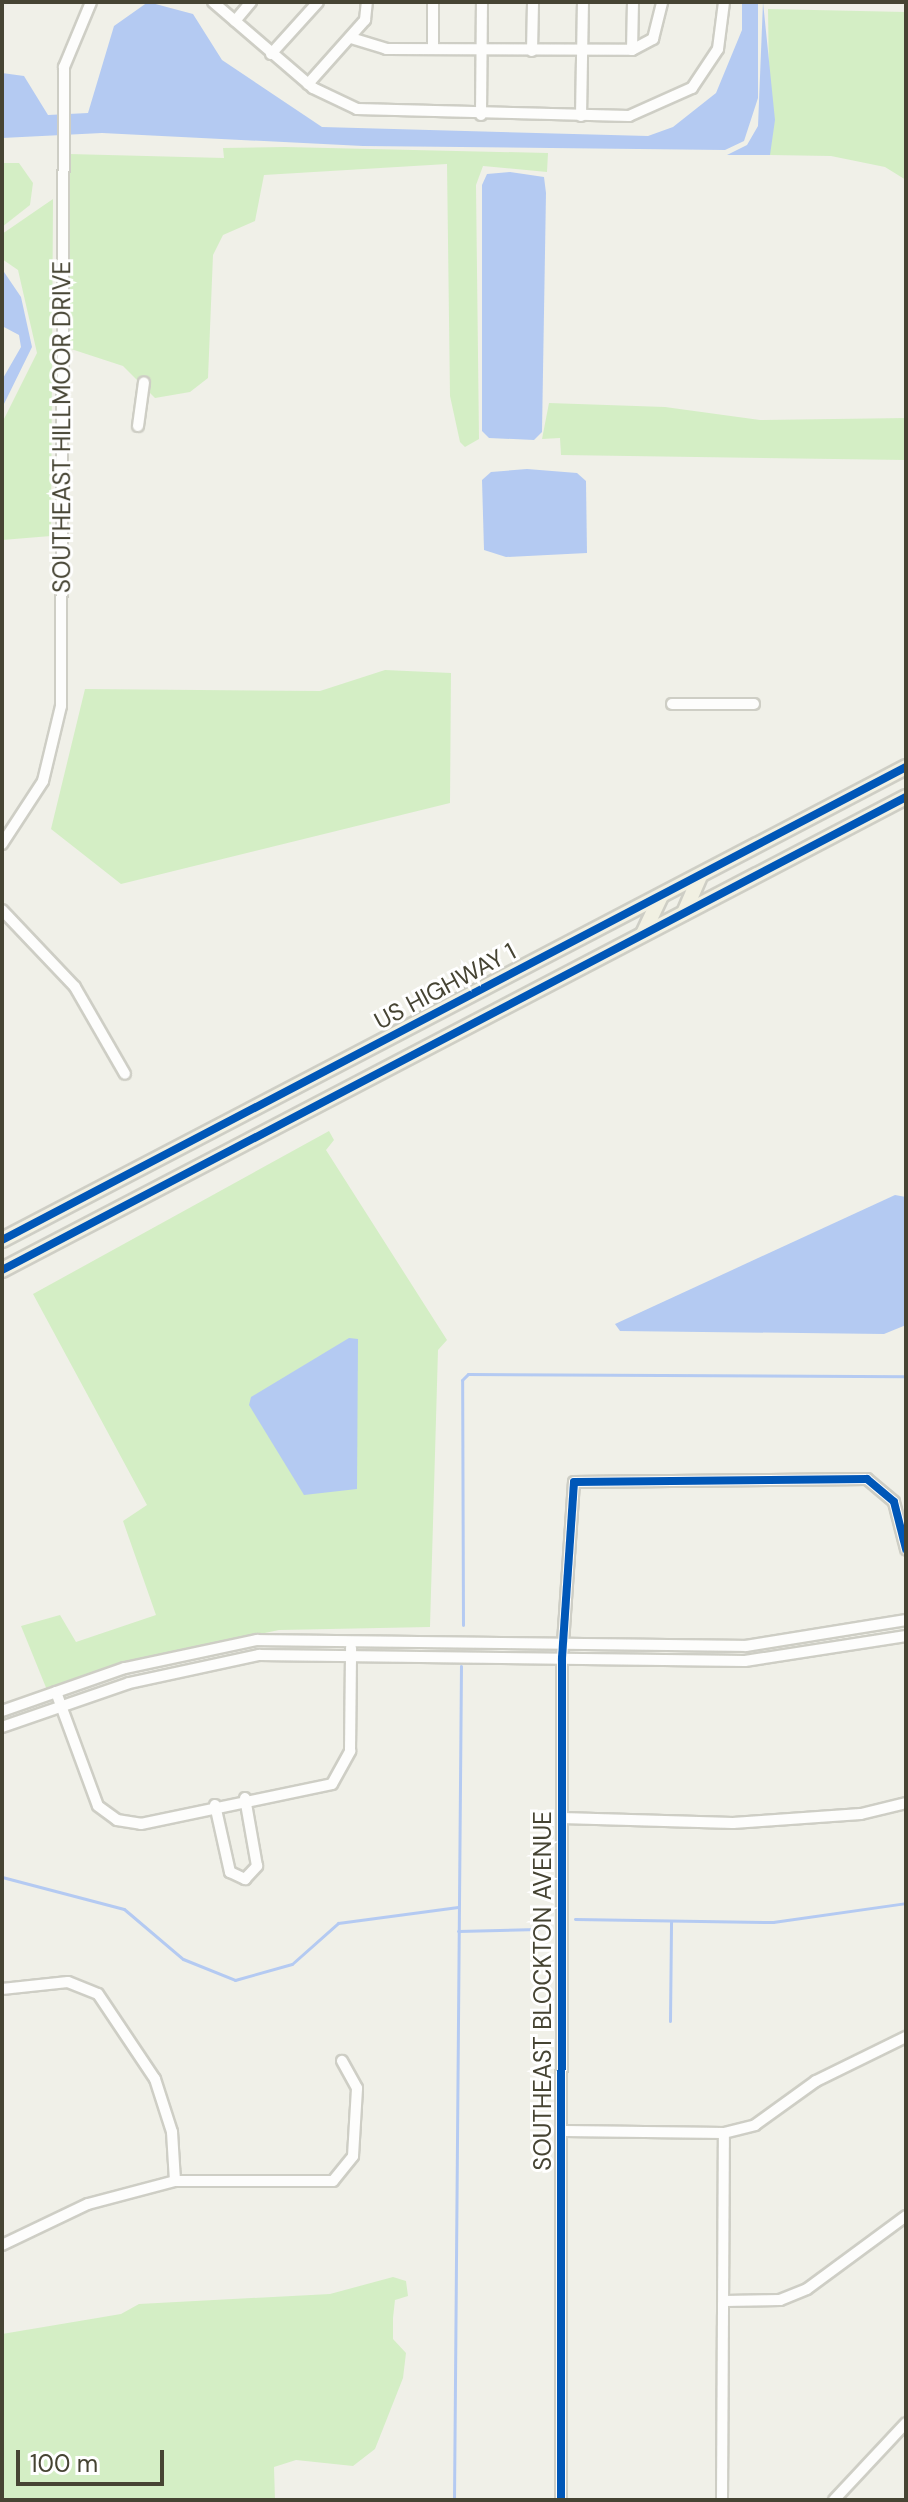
<!DOCTYPE html>
<html>
<head>
<meta charset="utf-8">
<style>
	body { margin:0 }
	#map { position:relative; width:908px; height:2502px; overflow:hidden; background:#f0f0e8; font-family:"DM Sans",sans-serif }
	div>[style] { position:absolute }
	.green>* { inset:0; background:#d4eec5 }
	.water>* { inset:0; background:#b4caf2 }
	.stream>* { height:3px; margin:-1.5px; padding:0 1.5px; transform-origin:1.5px; border-radius:1.5px; background:#b4caf2 }
	.roads { filter:drop-shadow(2px 0 #cecec5) drop-shadow(-2px 0 #cecec5) drop-shadow(0 2px #cecec5) drop-shadow(0 -2px #cecec5) }
	.minor>* { height:10px; margin:-5px; padding:0 5px; transform-origin:5px; border-radius:5px; background:#fdfdfc }
	.major>* { height:14px; margin:-7px; padding:0 7px; transform-origin:7px; border-radius:7px; background:#f1f0e2 }
	.cycleway>* { height:8px; margin:-4px; padding:0 4px; transform-origin:4px; border-radius:4px; background:#0057b8 }
	span { translate:-50% -50%; white-space:nowrap; text-align:center; line-height:1.15; -webkit-text-stroke:6px #fff; paint-order:stroke }
	.street-label { font-size:24px; color:#464433 }
	.frame { position:absolute; inset:0; border:4px solid #464433; pointer-events:none }
	.scale { position:absolute; left:16px; top:2450px; width:148px; height:36px; box-sizing:border-box; border:4px solid #464433; border-top:0; padding-left:10px; font-size:24px; line-height:28px; white-space:nowrap; color:#464433; -webkit-text-stroke:6px #fff; paint-order:stroke }
</style>
</head>
<body>
<div id="map">
	<div class="green">
		<i style="clip-path:polygon(768px 9px,906px 12px,906px 180px,885px 167px,831px 156px,770px 155px)"></i>
		<i style="clip-path:polygon(285px 147px,548px 153px,547px 172px,483px 166px,476px 185px,479px 439px,465px 447px,460px 442px,450px 396px,447px 164px,264px 175px,255px 221px,223px 235px,213px 255px,208px 378px,190px 392px,155px 398px,123px 366px,68px 348px,69px 154px,224px 158px,223px 148px)"></i>
		<i style="clip-path:polygon(2px 163px,19px 163px,33px 183px,30px 205px,2px 227px)"></i>
		<i style="clip-path:polygon(53px 199px,51px 536px,2px 540px,2px 423px,37px 353px,18px 270px,2px 259px,2px 234px)"></i>
		<i style="clip-path:polygon(549px 403px,665px 407px,760px 420px,906px 418px,906px 460px,561px 455px,560px 438px,542px 439px)"></i>
		<i style="clip-path:polygon(385px 670px,451px 673px,450px 803px,121px 884px,51px 829px,85px 689px,320px 691px)"></i>
		<i style="clip-path:polygon(329px 1131px,334px 1140px,326px 1150px,447px 1340px,438px 1350px,430px 1627px,279px 1630px,123px 1663px,47px 1690px,21px 1626px,60px 1615px,76px 1642px,156px 1615px,123px 1521px,147px 1505px,33px 1294px)"></i>
		<i style="clip-path:polygon(393px 2277px,406px 2281px,408px 2296px,395px 2300px,393px 2318px,393px 2339px,406px 2353px,403px 2378px,375px 2449px,353px 2466px,296px 2460px,274px 2467px,275px 2500px,2px 2500px,2px 2334px,121px 2314px,139px 2304px,330px 2294px)"></i>
	</div>
	<div class="water">
		<i style="clip-path:polygon(148px 2px,193px 14px,222px 60px,322px 127px,648px 136px,673px 127px,716px 93px,742px 30px,742px 2px,758px 2px,758px 98px,744px 141px,725px 150px,363px 146px,102px 133px,2px 138px,2px 73px,24px 76px,48px 115px,88px 113px,114px 26px)"></i>
		<i style="clip-path:polygon(763px 2px,775px 120px,770px 155px,727px 155px,747px 145px,758px 126px)"></i>
		<i style="clip-path:polygon(510px 172px,544px 177px,546px 193px,542px 432px,534px 440px,489px 438px,482px 431px,482px 185px,487px 174px)"></i>
		<i style="clip-path:polygon(2px 269px,21px 297px,32px 347px,2px 408px,2px 380px,21px 347px,19px 335px,2px 326px)"></i>
		<i style="clip-path:polygon(527px 469px,577px 473px,586px 481px,587px 553px,506px 557px,484px 550px,482px 480px,491px 472px)"></i>
		<i style="clip-path:polygon(895px 1195px,906px 1197px,906px 1325px,884px 1334px,620px 1331px,615px 1324px)"></i>
		<i style="clip-path:polygon(349px 1338px,358px 1339px,357px 1489px,304px 1495px,249px 1405px,251px 1397px)"></i>
	</div>
	<div class="stream">
		<i style="left:463px;top:1625px;width:245px;rotate:-90.2deg"></i>
		<i style="left:462px;top:1380px;width:8px;rotate:-45deg"></i>
		<i style="left:468px;top:1374px;width:438px;rotate:0.3deg"></i>
		<i style="left:2px;top:1877px;width:126px;rotate:14.7deg"></i>
		<i style="left:124px;top:1909px;width:77px;rotate:40.3deg"></i>
		<i style="left:183px;top:1959px;width:56px;rotate:22deg"></i>
		<i style="left:235px;top:1980px;width:59px;rotate:-15.7deg"></i>
		<i style="left:292px;top:1964px;width:62px;rotate:-41.7deg"></i>
		<i style="left:338px;top:1923px;width:121px;rotate:-7.6deg"></i>
		<i style="left:575px;top:1919px;width:198px;rotate:0.9deg"></i>
		<i style="left:773px;top:1922px;width:134px;rotate:-8.1deg"></i>
		<i style="left:458px;top:1931px;width:80px;rotate:-1.4deg"></i>
		<i style="left:670px;top:2021px;width:99px;rotate:-89.4deg"></i>
		<i style="left:454px;top:2500px;width:834px;rotate:-89.52deg"></i>
	</div>
	<div class="roads">
		<div class="minor">
			<i style="left:213px;top:2px;width:132px;rotate:40.7deg"></i>
			<i style="left:313px;top:88px;width:49px;rotate:25.5deg"></i>
			<i style="left:357px;top:109px;width:272px;rotate:1.5deg"></i>
			<i style="left:629px;top:116px;width:69px;rotate:-24deg"></i>
			<i style="left:692px;top:88px;width:47px;rotate:-56.3deg"></i>
			<i style="left:718px;top:49px;width:47px;rotate:-82.7deg"></i>
			<i style="left:235px;top:21px;width:25px;rotate:-50deg"></i>
			<i style="left:351px;top:38px;width:37px;rotate:17deg"></i>
			<i style="left:386px;top:49px;width:246px;rotate:0.2deg"></i>
			<i style="left:632px;top:50px;width:24px;rotate:-28deg"></i>
			<i style="left:653px;top:39px;width:38px;rotate:-76deg"></i>
			<i style="left:433px;top:49px;width:47px;rotate:-90deg"></i>
			<i style="left:632px;top:50px;width:48px;rotate:-88.8deg"></i>
			<i style="left:532px;top:51px;width:49px;rotate:-88.8deg"></i>
			<i style="left:271px;top:54px;width:70px;rotate:-47.9deg"></i>
			<i style="left:308px;top:84px;width:86px;rotate:-48.3deg"></i>
			<i style="left:365px;top:20px;width:18px;rotate:-84deg"></i>
			<i style="left:481px;top:115px;width:113px;rotate:-89.5deg"></i>
			<i style="left:581px;top:116px;width:114px;rotate:-89deg"></i>
			<i style="left:138px;top:426px;width:44px;rotate:-82.2deg"></i>
			<i style="left:672px;top:704px;width:82px"></i>
			<i style="left:2px;top:844px;width:75px;rotate:-56.9deg"></i>
			<i style="left:43px;top:781px;width:77px;rotate:-76.5deg"></i>
			<i style="left:61px;top:706px;width:639px;rotate:-89.73deg"></i>
			<i style="left:64px;top:67px;width:70px;rotate:-67.4deg"></i>
			<i style="left:2px;top:910px;width:106px;rotate:46.5deg"></i>
			<i style="left:75px;top:987px;width:100px;rotate:60.1deg"></i>
			<i style="left:56px;top:1692px;width:121px;rotate:69.8deg"></i>
			<i style="left:98px;top:1806px;width:24px;rotate:36deg"></i>
			<i style="left:117px;top:1820px;width:24px;rotate:9deg"></i>
			<i style="left:141px;top:1824px;width:195px;rotate:-11.8deg"></i>
			<i style="left:332px;top:1784px;width:38px;rotate:-61deg"></i>
			<i style="left:350px;top:1751px;width:103px;rotate:-89.4deg"></i>
			<i style="left:2px;top:1711px;width:130px;rotate:-19.3deg"></i>
			<i style="left:125px;top:1668px;width:135px;rotate:-12deg"></i>
			<i style="left:257px;top:1640px;width:489px;rotate:0.7deg"></i>
			<i style="left:746px;top:1646px;width:162px;rotate:-9.2deg"></i>
			<i style="left:2px;top:1727px;width:134px;rotate:-19.1deg"></i>
			<i style="left:129px;top:1683px;width:133px;rotate:-12.2deg"></i>
			<i style="left:259px;top:1655px;width:486px;rotate:0.7deg"></i>
			<i style="left:745px;top:1661px;width:163px;rotate:-8.8deg"></i>
			<i style="left:215px;top:1805px;width:69px;rotate:77.4deg"></i>
			<i style="left:230px;top:1872px;width:17px;rotate:25deg"></i>
			<i style="left:245px;top:1879px;width:18px;rotate:-47deg"></i>
			<i style="left:257px;top:1866px;width:69px;rotate:-100deg"></i>
			<i style="left:562px;top:1818px;width:171px;rotate:1.7deg"></i>
			<i style="left:733px;top:1823px;width:128px;rotate:-4deg"></i>
			<i style="left:861px;top:1814px;width:46px;rotate:-13.7deg"></i>
			<i style="left:2px;top:1989px;width:66px;rotate:-6.1deg"></i>
			<i style="left:68px;top:1982px;width:32px;rotate:22deg"></i>
			<i style="left:98px;top:1994px;width:102px;rotate:56.2deg"></i>
			<i style="left:155px;top:2079px;width:56px;rotate:72.2deg"></i>
			<i style="left:172px;top:2132px;width:49px;rotate:86.5deg"></i>
			<i style="left:565px;top:2131px;width:159px;rotate:0.7deg"></i>
			<i style="left:724px;top:2133px;width:32px;rotate:-14deg"></i>
			<i style="left:755px;top:2125px;width:75px;rotate:-35.8deg"></i>
			<i style="left:816px;top:2081px;width:100px;rotate:-26.1deg"></i>
			<i style="left:2px;top:2245px;width:95px;rotate:-25.5deg"></i>
			<i style="left:88px;top:2204px;width:90px;rotate:-14.8deg"></i>
			<i style="left:175px;top:2181px;width:158px"></i>
			<i style="left:333px;top:2181px;width:32px;rotate:-51deg"></i>
			<i style="left:353px;top:2156px;width:68px;rotate:-86.6deg"></i>
			<i style="left:357px;top:2088px;width:31px;rotate:-119deg"></i>
			<i style="left:725px;top:2301px;width:55px;rotate:-1deg"></i>
			<i style="left:780px;top:2300px;width:29px;rotate:-22deg"></i>
			<i style="left:807px;top:2289px;width:123px;rotate:-36.4deg"></i>
			<i style="left:561px;top:2500px;width:842px;rotate:-89.93deg"></i>
			<i style="left:562px;top:1658px;width:176px;rotate:-86.1deg"></i>
			<i style="left:574px;top:1482px;width:293px;rotate:-0.6deg"></i>
			<i style="left:867px;top:1479px;width:35px;rotate:40deg"></i>
			<i style="left:894px;top:1502px;width:49px;rotate:75.7deg"></i>
			<i style="left:722px;top:2500px;width:367px;rotate:-89.7deg"></i>
			<i style="left:834px;top:2500px;width:105px;rotate:-46.9deg"></i>
		</div>
		<div class="major">
			<i style="left:684px;top:913px;width:40px;rotate:-66.6deg"></i>
			<i style="left:643px;top:934px;width:42px;rotate:-64.7deg"></i>
			<i style="left:2px;top:1240px;width:1020px;rotate:-27.62deg"></i>
			<i style="left:2px;top:1270px;width:1020px;rotate:-27.62deg"></i>
		</div>
	</div>
	<div class="cycleway">
		<i style="left:2px;top:1240px;width:1020px;rotate:-27.62deg"></i>
		<i style="left:2px;top:1270px;width:1020px;rotate:-27.62deg"></i>
		<i style="left:561px;top:2500px;width:842px;rotate:-89.93deg"></i>
		<i style="left:562px;top:1658px;width:176px;rotate:-86.1deg"></i>
		<i style="left:574px;top:1482px;width:293px;rotate:-0.6deg"></i>
		<i style="left:867px;top:1479px;width:35px;rotate:40deg"></i>
		<i style="left:894px;top:1502px;width:49px;rotate:75.7deg"></i>
	</div>
	<div class="street-label">
		<span style="left:62px;top:427px;rotate:-90deg">SOUTHEAST HILLMOOR DRIVE</span>
		<span style="left:445px;top:986px;rotate:-28deg">US HIGHWAY 1</span>
		<span style="left:543px;top:1991px;rotate:-90deg">SOUTHEAST BLOCKTON AVENUE</span>
	</div>
	<div class="frame"></div>
	<div class="scale">100 m</div>
</div>
</body>
</html>
